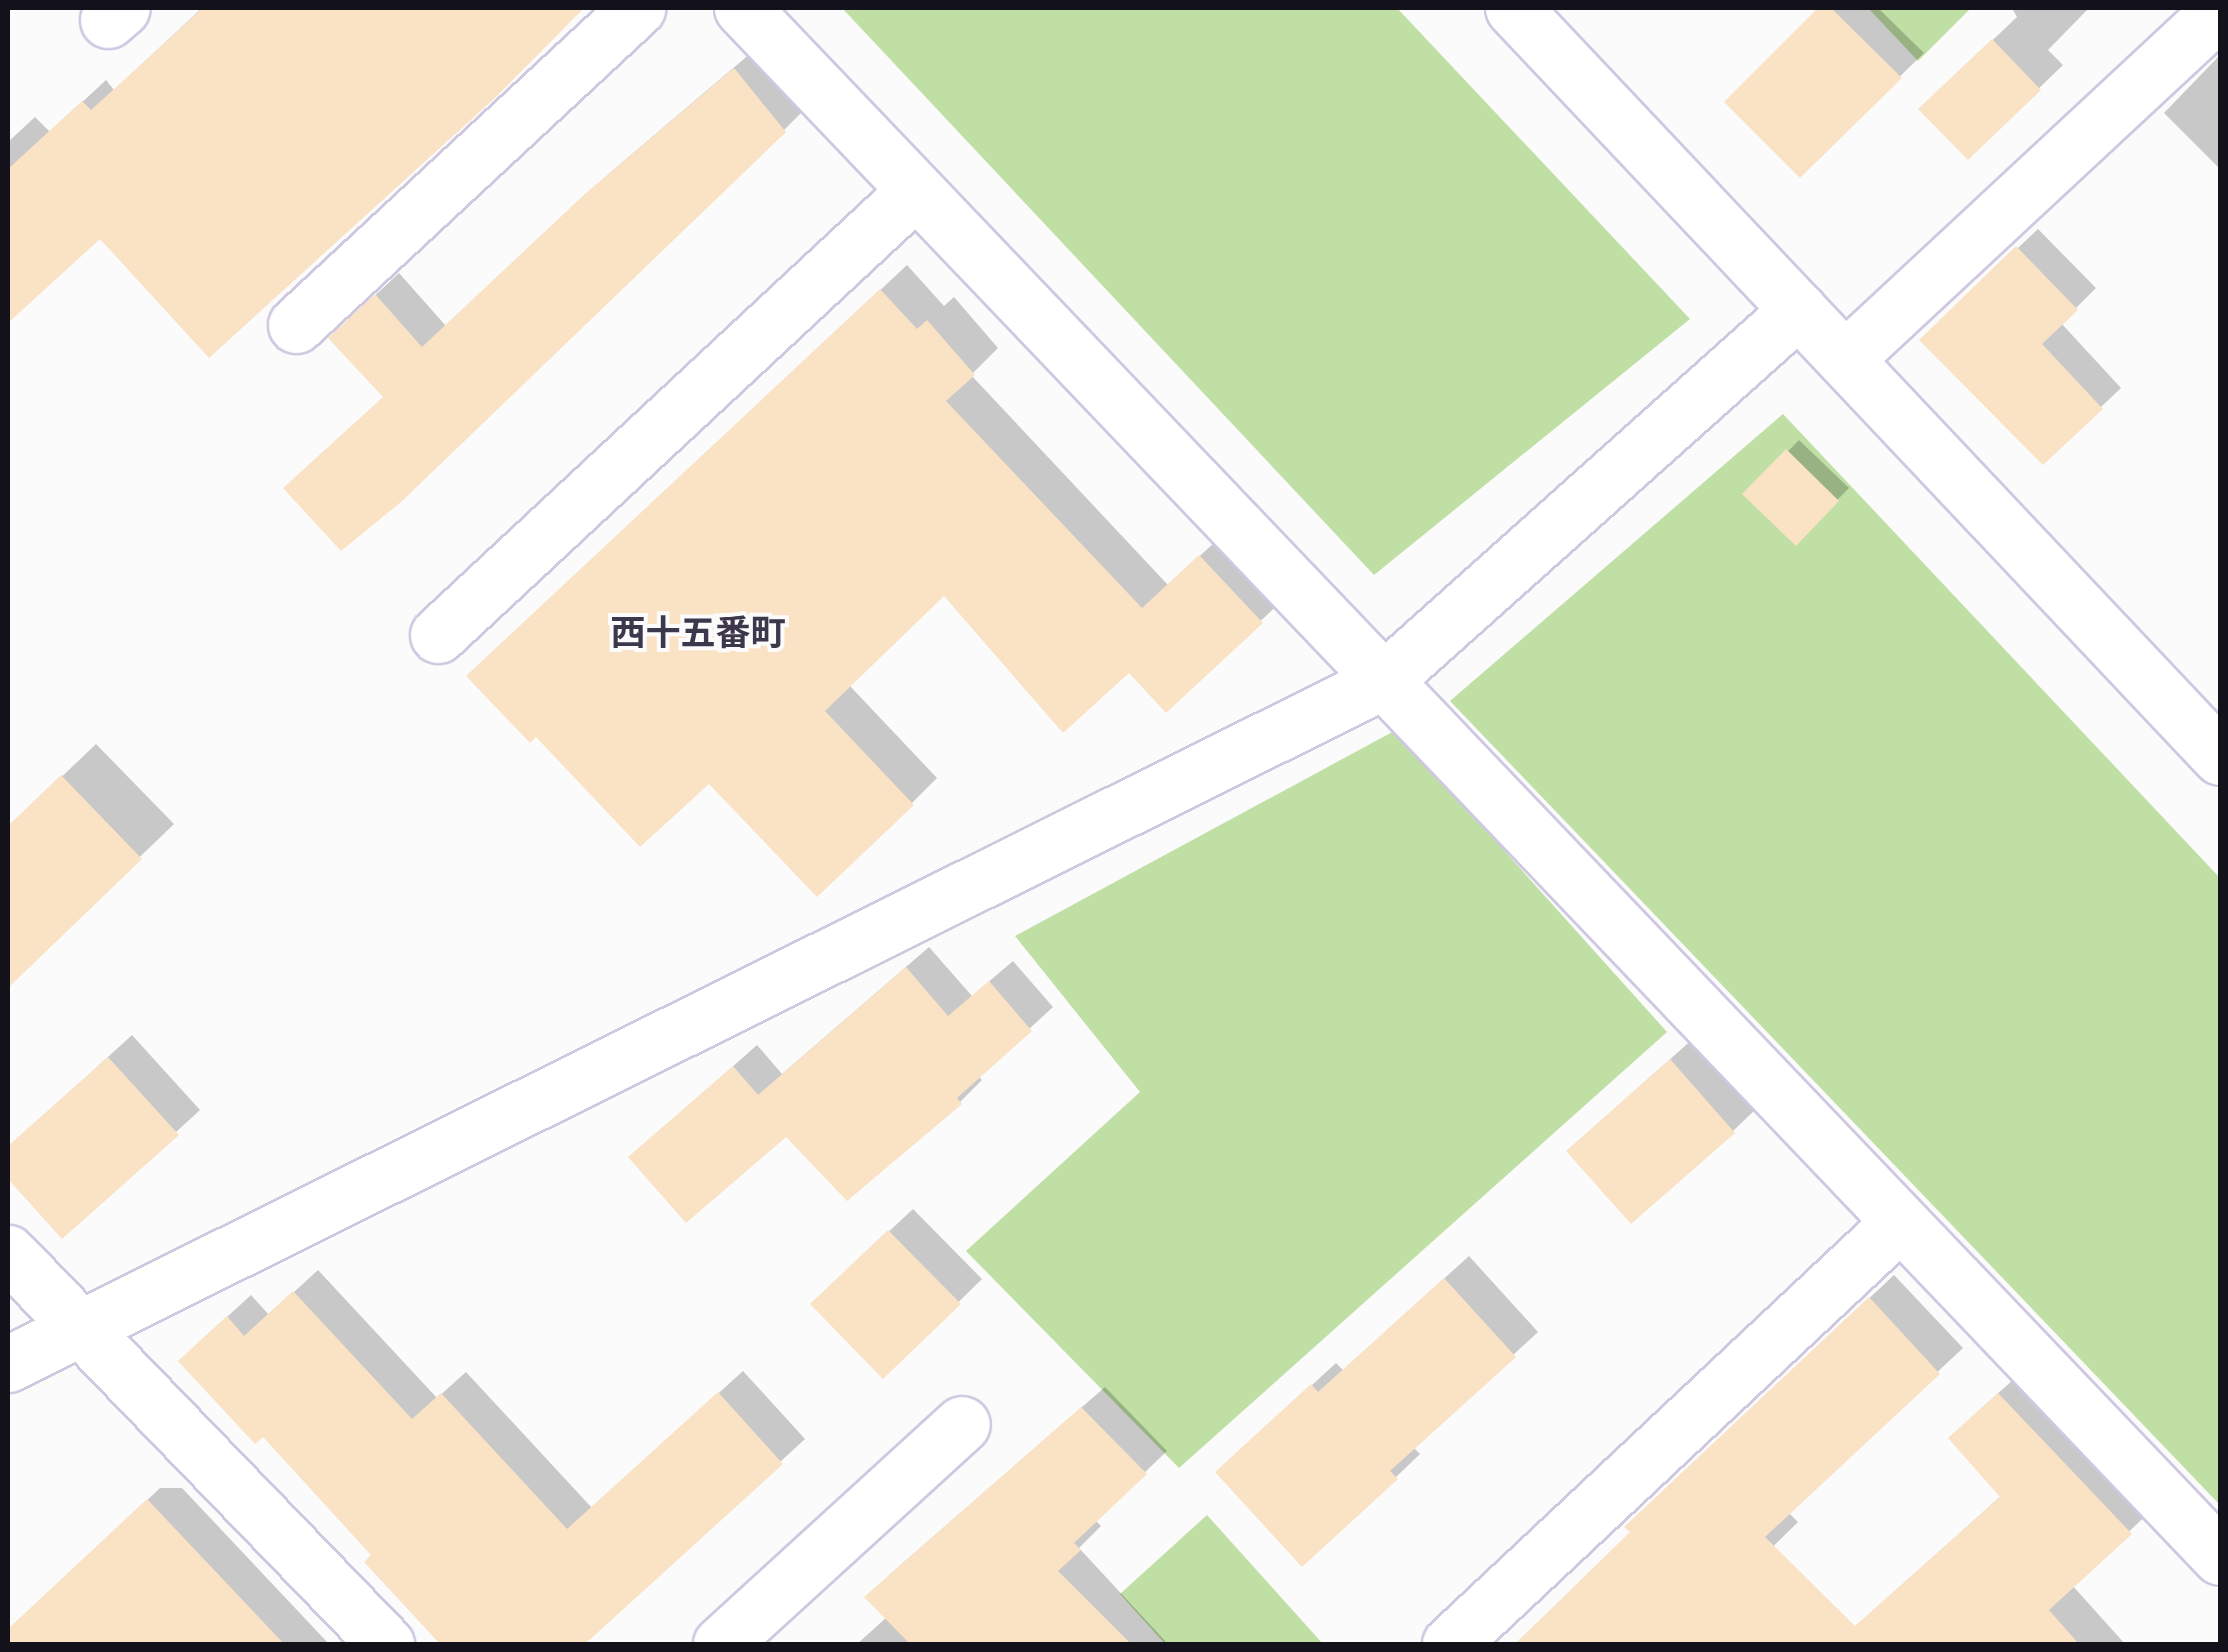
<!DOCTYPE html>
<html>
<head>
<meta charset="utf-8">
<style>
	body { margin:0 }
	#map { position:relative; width:2228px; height:1652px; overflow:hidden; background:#fbfbfb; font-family:"PT Sans","Noto Sans JP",sans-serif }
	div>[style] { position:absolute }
	.green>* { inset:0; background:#c0dfa4 }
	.shadow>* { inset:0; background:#0003 }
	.building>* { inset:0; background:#fae2c5 }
	.roads { filter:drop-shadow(2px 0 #cec8e1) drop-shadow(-2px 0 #cec8e1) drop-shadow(0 2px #cec8e1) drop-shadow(0 -2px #cec8e1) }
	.minor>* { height:55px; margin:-27.5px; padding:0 27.5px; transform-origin:27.5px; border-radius:27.5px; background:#fff }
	span { translate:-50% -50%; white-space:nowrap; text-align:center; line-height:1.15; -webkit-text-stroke:8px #fbfbfb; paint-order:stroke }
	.quarter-label { font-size:35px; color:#3c374b; font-weight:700 }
	.frame { position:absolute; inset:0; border:10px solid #13111a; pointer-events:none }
</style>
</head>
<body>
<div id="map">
	<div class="green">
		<i style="clip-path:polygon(842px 8px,1397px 8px,1690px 319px,1374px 575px)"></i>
		<i style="clip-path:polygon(1868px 8px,1971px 8px,1918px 61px)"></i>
		<i style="clip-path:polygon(1783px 414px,2220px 878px,2220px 1505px,1450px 701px)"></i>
		<i style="clip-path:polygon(1396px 730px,1667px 1032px,1179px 1468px,966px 1251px,1140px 1092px,1015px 936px)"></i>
		<i style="clip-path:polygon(1207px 1515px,1323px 1644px,1165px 1644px,1120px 1594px)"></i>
	</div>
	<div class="shadow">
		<i style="clip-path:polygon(202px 8px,580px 8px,559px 28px,100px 235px,8px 319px,8px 142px,35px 117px,50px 132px,106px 80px,114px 90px)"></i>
		<i style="clip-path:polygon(1822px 8px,1878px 8px,1924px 53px,1800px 174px,1727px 102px)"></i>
		<i style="clip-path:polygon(2089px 8px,2048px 50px,2063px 65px,1968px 157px,1944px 86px,2017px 17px,2012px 8px)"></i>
		<i style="clip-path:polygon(758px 47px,807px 107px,784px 130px,386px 396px,354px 315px,399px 273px,446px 326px,612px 171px)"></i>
		<i style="clip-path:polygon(2220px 55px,2220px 169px,2164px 113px)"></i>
		<i style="clip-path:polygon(2038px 229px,2096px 288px,2061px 323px,2121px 388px,2101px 407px,1942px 320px)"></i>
		<i style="clip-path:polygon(907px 265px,944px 306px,954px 297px,998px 348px,971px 375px,1168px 585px,1226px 532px,1287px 596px,1166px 710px,1129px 669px,944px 593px,849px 685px,937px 778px,912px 803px,710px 780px,495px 651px)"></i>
		<i style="clip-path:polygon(1799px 440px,1849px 488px,1796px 542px,1746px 494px)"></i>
		<i style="clip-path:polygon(96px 744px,174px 824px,8px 984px,8px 828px)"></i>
		<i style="clip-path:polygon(929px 947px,972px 996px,1013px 961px,1053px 1007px,978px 1076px,982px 1080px,960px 1102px,631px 1157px,757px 1045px,782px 1074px)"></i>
		<i style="clip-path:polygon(132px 1035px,200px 1110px,63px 1236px,8px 1175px,8px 1148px)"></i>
		<i style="clip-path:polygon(1695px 1037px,1757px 1108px,1733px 1131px,1593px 1128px)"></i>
		<i style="clip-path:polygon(913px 1209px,982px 1279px,883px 1376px,836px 1281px)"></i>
		<i style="clip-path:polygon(1469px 1256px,1538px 1332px,1413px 1447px,1420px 1454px,1396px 1477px,1242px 1449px,1336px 1363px,1343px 1370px)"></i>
		<i style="clip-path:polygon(318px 1270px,437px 1398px,466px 1372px,592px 1508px,743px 1371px,805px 1439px,582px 1644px,464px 1644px,374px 1555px,205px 1337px,251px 1295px,269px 1315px)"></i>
		<i style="clip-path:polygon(1894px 1275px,1963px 1348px,1788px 1512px,1798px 1522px,1679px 1639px,1684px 1644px,1515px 1644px,1633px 1532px,1652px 1502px)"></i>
		<i style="clip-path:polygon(2024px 1370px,2154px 1508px,2072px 1585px,2125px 1644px,1836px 1644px,2002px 1495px,1976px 1413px)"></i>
		<i style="clip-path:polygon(1105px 1387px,1167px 1451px,1095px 1520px,1101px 1526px,1079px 1548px,1168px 1644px,857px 1644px,887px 1617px,889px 1575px)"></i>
		<i style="clip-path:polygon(160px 1488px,182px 1488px,329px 1644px,177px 1644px,164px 1630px,148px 1644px,8px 1644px,8px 1632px)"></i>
	</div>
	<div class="building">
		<i style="clip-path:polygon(203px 8px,584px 8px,497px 96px,209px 358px,100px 239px,8px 323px,8px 169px,82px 101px,91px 110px)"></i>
		<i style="clip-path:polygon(1818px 8px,1831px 8px,1902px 78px,1800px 178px,1724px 102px)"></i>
		<i style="clip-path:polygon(1992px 39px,2041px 90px,1968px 160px,1918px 109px)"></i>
		<i style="clip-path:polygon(734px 68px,786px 132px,401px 502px,341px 551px,283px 488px,383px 397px,328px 338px,375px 294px,422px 347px,586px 193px)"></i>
		<i style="clip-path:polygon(2016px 246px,2078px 310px,2042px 344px,2103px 409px,2043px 465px,1919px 340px)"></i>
		<i style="clip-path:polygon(880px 289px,917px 329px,927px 320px,975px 375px,946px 401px,1142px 608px,1199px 555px,1263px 623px,1166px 713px,1129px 673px,1063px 733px,944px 596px,825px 711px,914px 805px,817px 897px,709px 784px,640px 847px,536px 737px,530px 743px,466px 676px)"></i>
		<i style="clip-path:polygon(1786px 449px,1839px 501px,1796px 546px,1742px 494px)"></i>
		<i style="clip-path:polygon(61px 775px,142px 859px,8px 988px,8px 826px)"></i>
		<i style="clip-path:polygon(906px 967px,948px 1016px,989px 981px,1032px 1031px,957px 1098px,962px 1104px,847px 1201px,786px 1137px,686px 1223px,628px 1157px,733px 1066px,758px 1095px)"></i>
		<i style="clip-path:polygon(108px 1057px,179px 1135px,62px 1239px,8px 1179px,8px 1146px)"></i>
		<i style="clip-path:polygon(1670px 1059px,1735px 1133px,1631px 1224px,1566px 1151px)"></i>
		<i style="clip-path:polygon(888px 1230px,961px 1304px,883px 1379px,810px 1304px)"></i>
		<i style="clip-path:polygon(1444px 1278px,1516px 1357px,1390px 1471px,1398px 1479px,1302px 1567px,1215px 1472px,1311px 1384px,1318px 1392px)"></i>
		<i style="clip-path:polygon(293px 1291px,412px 1419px,441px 1393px,567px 1529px,718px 1392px,783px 1464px,585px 1644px,440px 1644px,364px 1562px,371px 1555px,263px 1437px,255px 1444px,178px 1361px,227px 1316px,244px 1336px)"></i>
		<i style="clip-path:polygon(1869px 1297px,1940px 1374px,1765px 1537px,1855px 1626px,2000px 1497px,1948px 1438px,1998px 1393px,2132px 1534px,2049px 1610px,2079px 1644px,1515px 1644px,1630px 1532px,1624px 1527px)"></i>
		<i style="clip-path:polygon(1081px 1407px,1147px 1474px,1074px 1543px,1081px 1550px,1058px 1571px,1131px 1644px,910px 1644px,864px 1597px)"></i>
		<i style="clip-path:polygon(147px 1499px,284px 1644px,8px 1644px,8px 1629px)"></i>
	</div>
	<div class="roads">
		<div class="minor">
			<i style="left:742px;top:8px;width:2141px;rotate:46.34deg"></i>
			<i style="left:1513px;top:8px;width:1030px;rotate:46.65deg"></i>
			<i style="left:108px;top:20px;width:18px;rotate:-41deg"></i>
			<i style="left:296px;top:325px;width:466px;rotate:-42.9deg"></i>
			<i style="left:1845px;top:359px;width:512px;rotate:-42.94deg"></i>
			<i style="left:438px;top:635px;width:652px;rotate:-42.95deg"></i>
			<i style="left:8px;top:1253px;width:544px;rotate:45.97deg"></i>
			<i style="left:8px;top:1364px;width:1535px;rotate:-26.41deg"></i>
			<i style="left:1383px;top:681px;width:557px;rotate:-41.8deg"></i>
			<i style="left:721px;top:1644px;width:326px;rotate:-42.4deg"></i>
			<i style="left:1450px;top:1644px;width:616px;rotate:-43.16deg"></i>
		</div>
	</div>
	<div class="quarter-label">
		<span style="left:698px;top:632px">西十五番町</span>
	</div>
	<div class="frame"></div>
</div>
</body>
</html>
